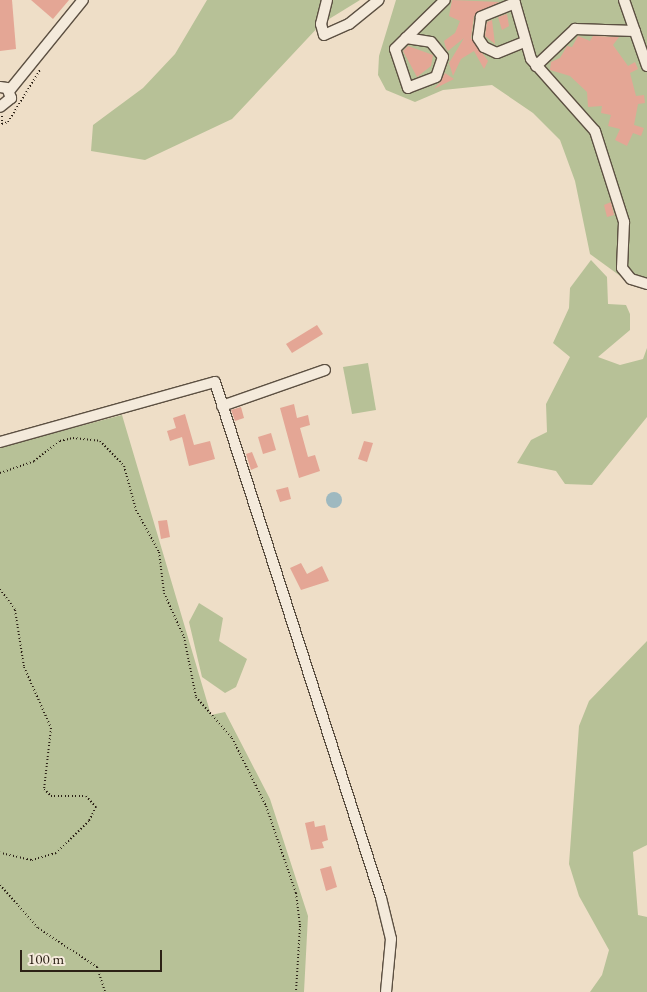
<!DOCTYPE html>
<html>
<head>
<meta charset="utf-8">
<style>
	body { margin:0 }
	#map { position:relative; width:647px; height:992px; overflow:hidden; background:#eedec7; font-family:"EB Garamond",serif }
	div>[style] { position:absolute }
	.green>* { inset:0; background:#b7c197 }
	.water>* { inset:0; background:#9eb9c0 }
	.round { border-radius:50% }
	.building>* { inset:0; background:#e4a695 }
	.path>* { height:2px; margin-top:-1px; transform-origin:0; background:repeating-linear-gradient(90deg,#2c2116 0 1px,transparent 0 3.5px) }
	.roads { filter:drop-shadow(1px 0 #5c5042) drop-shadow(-1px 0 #5c5042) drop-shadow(0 1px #5c5042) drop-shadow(0 -1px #5c5042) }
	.minor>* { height:10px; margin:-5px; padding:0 5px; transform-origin:5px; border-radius:5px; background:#f4eadb }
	span { translate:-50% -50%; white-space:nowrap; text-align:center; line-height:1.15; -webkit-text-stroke:4px #f4eadb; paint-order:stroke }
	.scale { position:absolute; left:20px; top:950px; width:142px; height:22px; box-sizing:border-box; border:2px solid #2c2116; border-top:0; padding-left:6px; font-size:15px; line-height:18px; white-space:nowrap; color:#2c2116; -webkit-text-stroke:4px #f4eadb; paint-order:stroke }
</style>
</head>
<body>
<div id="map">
	<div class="green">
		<i style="clip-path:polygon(207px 0,360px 0,321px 24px,232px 119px,145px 160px,91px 151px,93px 125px,143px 88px,175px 54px)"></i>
		<i style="clip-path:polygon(396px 0,647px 0,647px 288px,634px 286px,590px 254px,575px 181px,560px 140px,533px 113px,492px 85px,443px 90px,415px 102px,386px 90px,378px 75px,379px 56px)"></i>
		<i style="clip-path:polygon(591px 260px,607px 277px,608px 304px,626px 305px,630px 314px,630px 330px,598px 357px,620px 365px,643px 359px,647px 348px,647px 417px,592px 485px,565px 484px,556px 471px,517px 463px,531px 440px,547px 432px,546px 404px,570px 357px,553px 343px,569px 308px,570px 288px)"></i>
		<i style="clip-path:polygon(368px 363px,376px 410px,352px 414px,343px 367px)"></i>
		<i style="clip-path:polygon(122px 415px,211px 715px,225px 712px,270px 799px,308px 916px,304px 992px,0 992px,0 447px)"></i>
		<i style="clip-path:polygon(199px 603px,223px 618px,219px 641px,247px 659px,236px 687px,225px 693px,202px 677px,189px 622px)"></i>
		<i style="clip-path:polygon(647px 641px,647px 845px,633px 852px,638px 915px,647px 917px,647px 992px,590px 992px,602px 975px,609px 950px,579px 896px,569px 864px,579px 726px,589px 701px)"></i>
	</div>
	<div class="water">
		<i class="round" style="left:326px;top:492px;width:16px;height:16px"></i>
	</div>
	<div class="building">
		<i style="clip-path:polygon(0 0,12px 0,16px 49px,0 51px)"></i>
		<i style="clip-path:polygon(31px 0,69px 0,53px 19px)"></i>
		<i style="clip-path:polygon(452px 0,499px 2px,474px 16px,471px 38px,488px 61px,484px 69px,474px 51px,461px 59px,453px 76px,449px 63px,464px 38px,448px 51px,446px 48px,444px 41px,455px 33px,460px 21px,449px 16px)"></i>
		<i style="clip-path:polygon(507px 14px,509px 26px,502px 30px,498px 17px)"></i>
		<i style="clip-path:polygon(492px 20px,495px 44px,485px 36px,487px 22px)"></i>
		<i style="clip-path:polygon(578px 36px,590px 41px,593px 36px,619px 37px,613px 45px,628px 66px,635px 62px,638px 69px,630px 73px,636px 96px,644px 95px,645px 103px,638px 104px,634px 125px,644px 128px,641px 136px,633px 133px,627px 146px,615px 140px,620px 129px,608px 126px,611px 115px,601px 113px,602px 106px,588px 107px,587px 92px,570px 76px,550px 70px,551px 62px,560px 58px,567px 46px,572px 47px)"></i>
		<i style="clip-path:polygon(408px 46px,433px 55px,431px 66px,417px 77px,403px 51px)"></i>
		<i style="clip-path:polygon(445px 73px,454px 79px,434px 89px,441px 81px)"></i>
		<i style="clip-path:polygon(611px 202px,614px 215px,607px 217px,604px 205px)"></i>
		<i style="clip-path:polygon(317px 325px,323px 334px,292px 353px,286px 344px)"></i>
		<i style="clip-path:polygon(294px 404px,297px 418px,308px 415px,310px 425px,300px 428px,308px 457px,315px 455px,320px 471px,299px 478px,280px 408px)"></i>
		<i style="clip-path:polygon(241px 407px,244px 418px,235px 421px,231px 410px)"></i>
		<i style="clip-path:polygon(185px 414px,194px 445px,210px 441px,215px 459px,189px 466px,182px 437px,170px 441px,167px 431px,176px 428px,173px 418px)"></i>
		<i style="clip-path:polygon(271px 433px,276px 450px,263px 454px,258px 437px)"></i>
		<i style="clip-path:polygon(364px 441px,373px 443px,367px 462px,358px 459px)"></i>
		<i style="clip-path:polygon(252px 452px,258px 467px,251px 470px,246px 454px)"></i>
		<i style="clip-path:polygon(288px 487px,291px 499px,280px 502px,276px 490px)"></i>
		<i style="clip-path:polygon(167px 520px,170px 537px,161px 539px,158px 521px)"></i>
		<i style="clip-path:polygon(301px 563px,307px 574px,322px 566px,329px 581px,301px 590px,290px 568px)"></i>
		<i style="clip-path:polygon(314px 821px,315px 827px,325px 825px,328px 840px,322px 842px,324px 848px,311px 850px,305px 823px)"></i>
		<i style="clip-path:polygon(331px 866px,337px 887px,326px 891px,320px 869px)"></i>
	</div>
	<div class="path">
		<i style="left:2px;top:116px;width:8px;rotate:90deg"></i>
		<i style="left:2px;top:124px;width:6px;rotate:-18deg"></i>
		<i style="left:8px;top:122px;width:61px;rotate:-58.4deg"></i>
		<i style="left:0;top:473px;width:36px;rotate:-19deg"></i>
		<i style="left:34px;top:461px;width:33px;rotate:-38deg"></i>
		<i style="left:60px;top:441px;width:13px;rotate:-13deg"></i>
		<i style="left:73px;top:438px;width:27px;rotate:6deg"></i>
		<i style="left:100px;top:441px;width:35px;rotate:46deg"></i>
		<i style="left:124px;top:466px;width:46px;rotate:74.7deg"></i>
		<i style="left:136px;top:510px;width:48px;rotate:61.3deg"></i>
		<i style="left:159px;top:552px;width:41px;rotate:83deg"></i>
		<i style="left:164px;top:593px;width:48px;rotate:65.6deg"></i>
		<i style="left:184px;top:637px;width:61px;rotate:78.7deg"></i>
		<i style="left:196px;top:697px;width:55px;rotate:48.7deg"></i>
		<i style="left:232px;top:738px;width:76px;rotate:63.4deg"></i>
		<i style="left:266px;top:806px;width:92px;rotate:71deg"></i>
		<i style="left:296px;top:893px;width:33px;rotate:83deg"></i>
		<i style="left:300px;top:926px;width:66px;rotate:93.5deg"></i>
		<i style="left:0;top:589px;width:26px;rotate:54deg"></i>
		<i style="left:15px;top:610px;width:58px;rotate:81deg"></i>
		<i style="left:24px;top:667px;width:67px;rotate:66.1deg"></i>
		<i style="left:51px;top:728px;width:61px;rotate:96.5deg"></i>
		<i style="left:44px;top:789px;width:10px;rotate:45deg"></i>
		<i style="left:51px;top:796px;width:35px"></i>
		<i style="left:86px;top:796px;width:15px;rotate:48deg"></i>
		<i style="left:96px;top:807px;width:16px;rotate:117deg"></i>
		<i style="left:89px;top:821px;width:46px;rotate:135.9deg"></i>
		<i style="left:56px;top:853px;width:26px;rotate:164deg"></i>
		<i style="left:31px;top:860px;width:32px;rotate:-167deg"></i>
		<i style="left:0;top:885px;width:57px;rotate:48.5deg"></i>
		<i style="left:38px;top:928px;width:71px;rotate:33.5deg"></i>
		<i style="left:97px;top:967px;width:26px;rotate:72deg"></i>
	</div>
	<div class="roads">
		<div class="minor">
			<i style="left:327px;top:0;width:25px;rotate:104deg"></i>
			<i style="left:321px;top:24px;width:11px;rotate:75deg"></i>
			<i style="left:324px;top:35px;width:27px;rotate:-24deg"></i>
			<i style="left:349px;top:24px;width:38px;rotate:-39deg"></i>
			<i style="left:514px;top:0;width:61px;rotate:73.9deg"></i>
			<i style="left:531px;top:59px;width:96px;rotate:48.4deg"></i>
			<i style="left:595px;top:131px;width:96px;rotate:72.3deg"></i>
			<i style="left:624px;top:222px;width:46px;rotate:92.5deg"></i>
			<i style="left:622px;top:268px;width:14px;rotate:51deg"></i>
			<i style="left:631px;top:279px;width:17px;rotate:17deg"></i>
			<i style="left:624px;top:0;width:70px;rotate:70.8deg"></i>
			<i style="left:515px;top:3px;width:37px;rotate:158deg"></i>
			<i style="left:481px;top:17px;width:21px;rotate:98deg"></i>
			<i style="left:478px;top:38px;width:11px;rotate:56deg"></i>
			<i style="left:484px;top:47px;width:14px;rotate:25deg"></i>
			<i style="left:497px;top:53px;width:29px;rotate:-22deg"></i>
			<i style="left:406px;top:38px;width:25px;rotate:9deg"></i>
			<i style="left:431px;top:42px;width:19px;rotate:51deg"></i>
			<i style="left:443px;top:57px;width:21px;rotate:109deg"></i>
			<i style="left:436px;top:77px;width:30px;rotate:159deg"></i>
			<i style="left:408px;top:88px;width:41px;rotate:-108.4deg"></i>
			<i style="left:395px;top:49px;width:16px;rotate:-45deg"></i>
			<i style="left:406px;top:38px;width:54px;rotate:-44.3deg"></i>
			<i style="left:536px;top:66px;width:54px;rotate:-43.5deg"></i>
			<i style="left:575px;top:29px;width:60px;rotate:1.9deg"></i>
			<i style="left:0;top:87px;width:7px;rotate:8deg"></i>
			<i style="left:7px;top:88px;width:11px;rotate:68deg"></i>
			<i style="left:11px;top:98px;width:14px;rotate:141deg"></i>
			<i style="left:9px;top:91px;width:117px;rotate:-50.9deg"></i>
			<i style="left:222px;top:406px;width:109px;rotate:-19.3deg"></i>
			<i style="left:0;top:442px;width:223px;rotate:-15.6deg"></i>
			<i style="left:215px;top:382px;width:542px;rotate:72.17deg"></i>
			<i style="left:381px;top:898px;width:42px;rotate:76.3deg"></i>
			<i style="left:391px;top:939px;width:53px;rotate:95.4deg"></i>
		</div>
	</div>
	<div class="scale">100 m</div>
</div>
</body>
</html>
